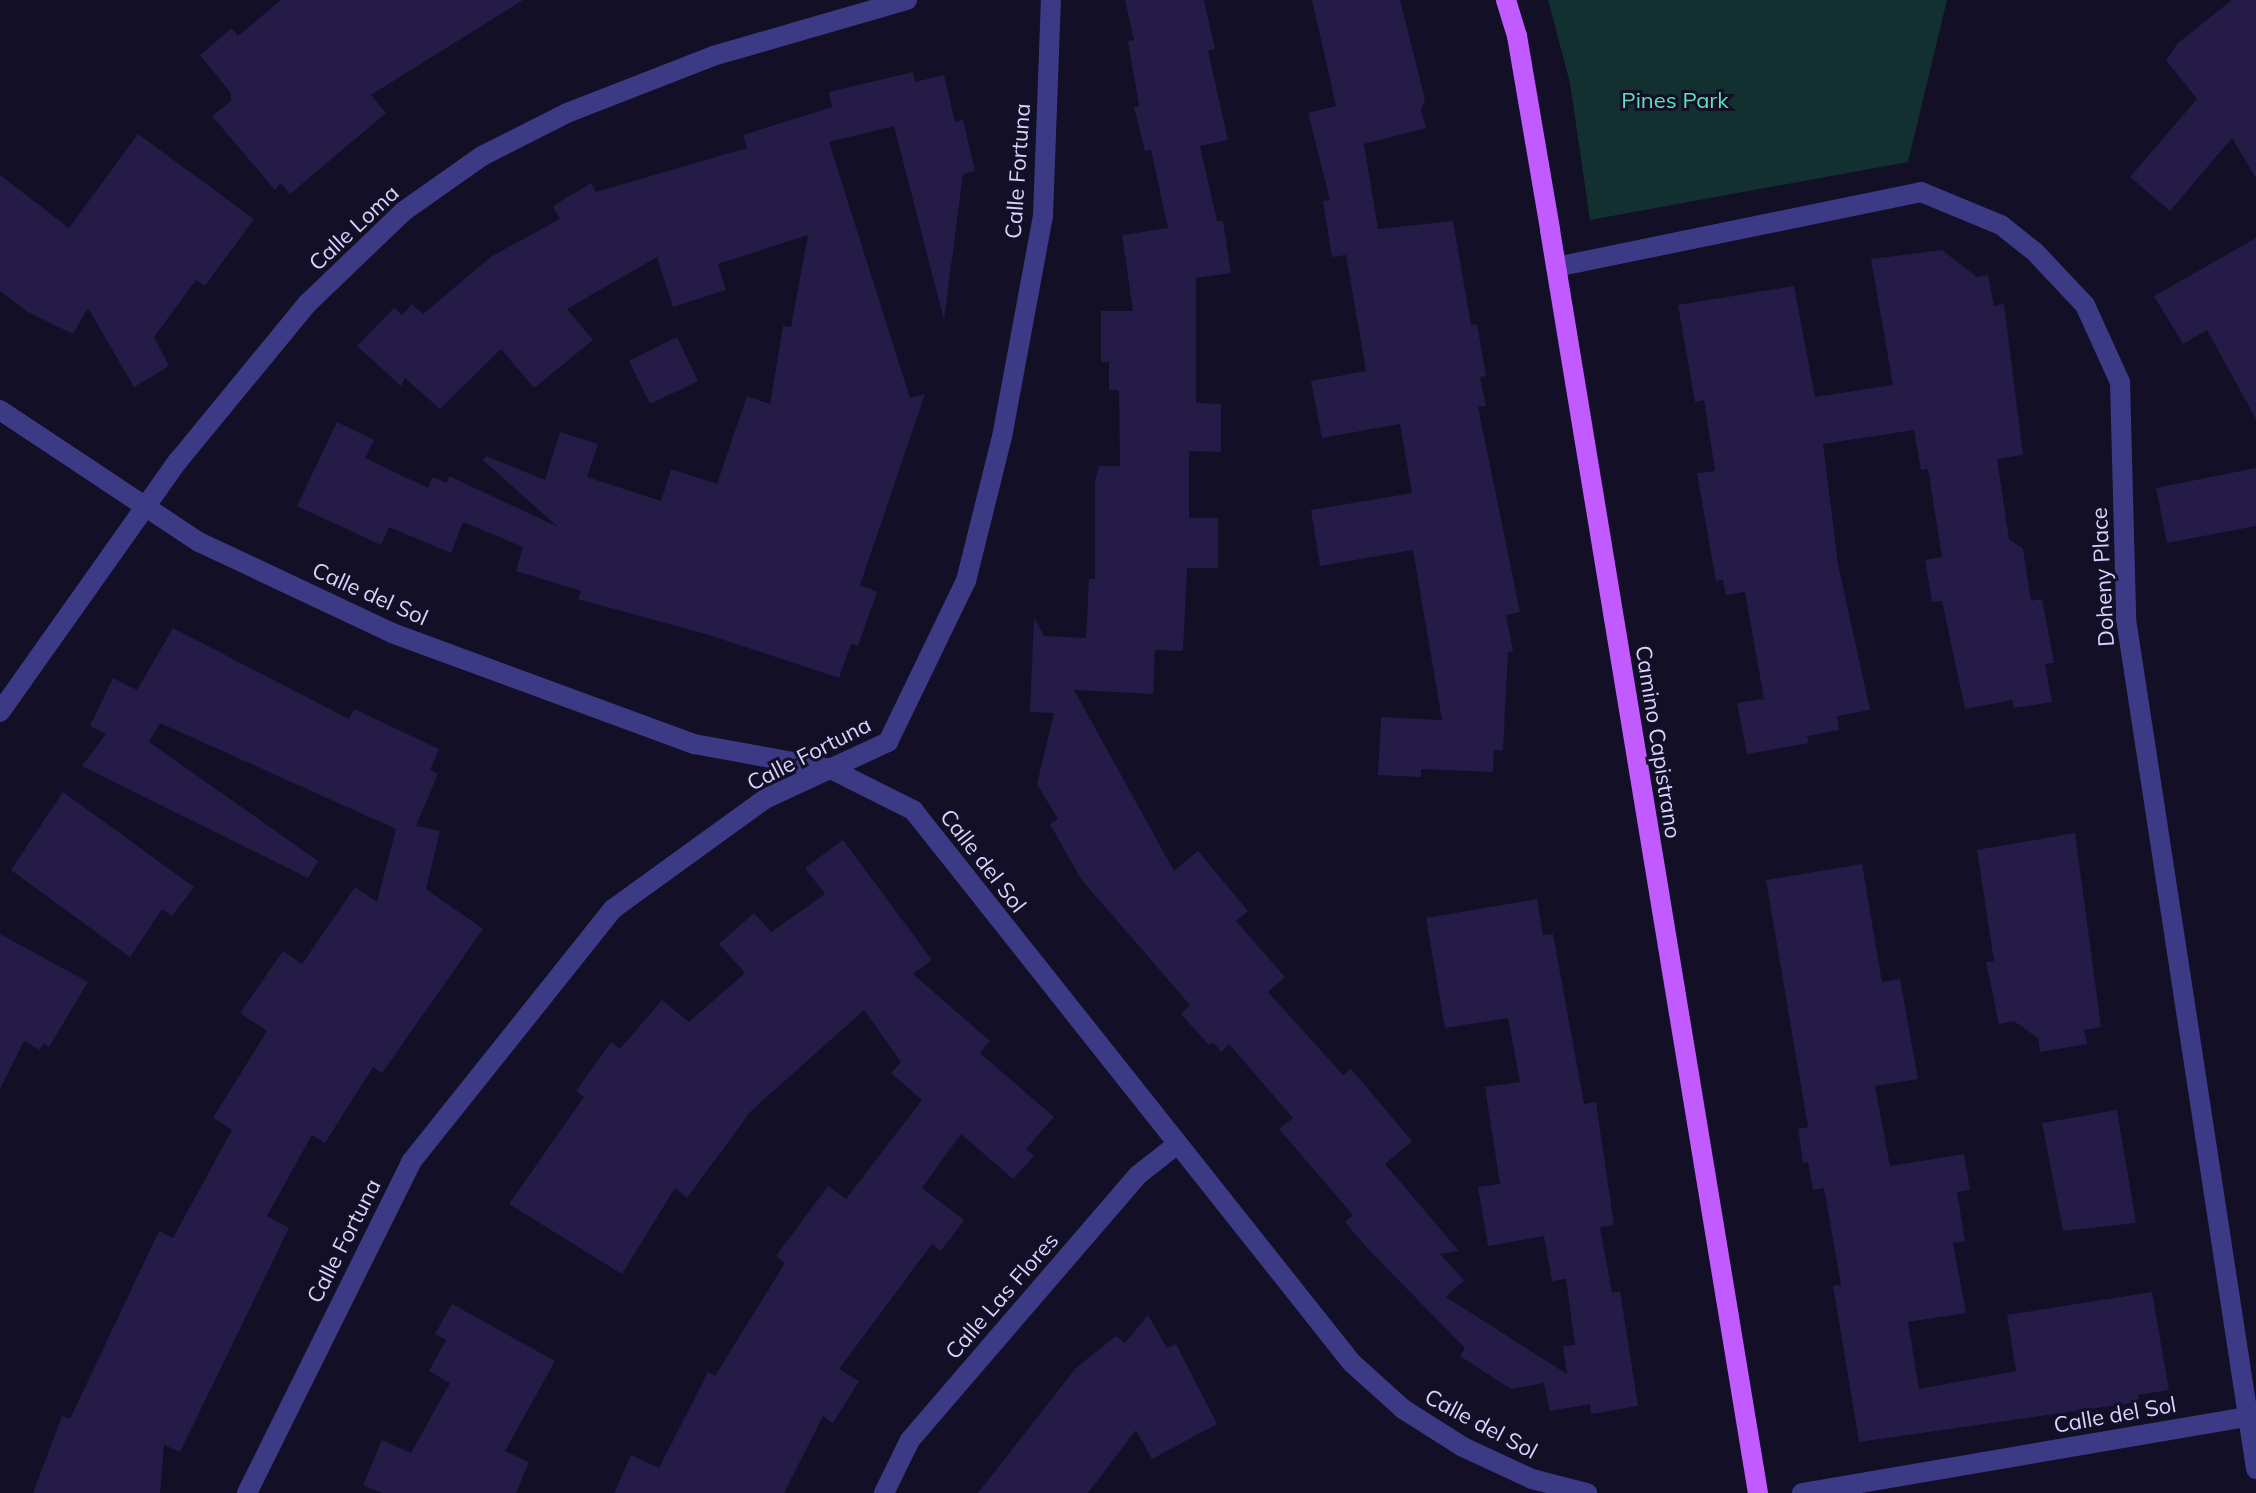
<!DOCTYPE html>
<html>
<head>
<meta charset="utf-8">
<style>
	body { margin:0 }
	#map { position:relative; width:2256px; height:1493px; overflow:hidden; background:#130f26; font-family:Mulish,sans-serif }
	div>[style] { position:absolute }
	.green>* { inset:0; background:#12302f }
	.building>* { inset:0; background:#241b47 }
	.minor>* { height:20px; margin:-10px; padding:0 10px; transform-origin:10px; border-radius:10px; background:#3d3a85 }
	.major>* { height:20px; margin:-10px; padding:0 10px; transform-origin:10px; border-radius:10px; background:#c25bff }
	span { translate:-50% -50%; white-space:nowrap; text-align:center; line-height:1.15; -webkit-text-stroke:6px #130f26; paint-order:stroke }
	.park-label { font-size:22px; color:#5fe0c0 }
	.street-label { font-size:22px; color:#d9d4ff }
</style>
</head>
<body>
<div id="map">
	<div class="green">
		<i style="clip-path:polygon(1548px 0,1947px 0,1908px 162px,1590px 220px,1570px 83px)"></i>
	</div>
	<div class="building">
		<i style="clip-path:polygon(281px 0,523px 0,371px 95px,386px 113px,290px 194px,281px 183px,275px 190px,212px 116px,231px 101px,231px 93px,200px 55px,232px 28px,238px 36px)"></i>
		<i style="clip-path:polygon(1125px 0,1204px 0,1215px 49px,1208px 51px,1228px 140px,1200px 146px,1217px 221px,1223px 221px,1231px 273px,1196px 278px,1196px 403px,1221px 404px,1221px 452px,1189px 451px,1189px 518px,1218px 518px,1218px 568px,1187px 568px,1183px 651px,1155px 650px,1153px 694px,1074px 690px,1174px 871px,1198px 851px,1248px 911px,1236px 921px,1285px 977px,1268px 992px,1343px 1075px,1351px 1069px,1412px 1141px,1385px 1164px,1459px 1251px,1440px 1254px,1464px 1280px,1446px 1297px,1567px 1374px,1563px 1346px,1575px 1345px,1566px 1279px,1552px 1281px,1544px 1236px,1488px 1246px,1478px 1187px,1500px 1184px,1485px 1087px,1520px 1082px,1508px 1018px,1445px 1028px,1426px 918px,1537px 899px,1543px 935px,1553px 934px,1584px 1104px,1596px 1102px,1614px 1225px,1600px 1227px,1612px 1293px,1620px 1291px,1638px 1406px,1591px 1414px,1590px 1404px,1550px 1411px,1544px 1383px,1511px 1389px,1460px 1356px,1465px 1348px,1367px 1248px,1345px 1222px,1353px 1215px,1279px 1129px,1293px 1118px,1229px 1044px,1221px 1052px,1213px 1042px,1209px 1045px,1181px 1014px,1190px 1005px,1081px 879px,1050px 824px,1058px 819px,1037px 784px,1054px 713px,1030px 712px,1034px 617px,1044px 636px,1086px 638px,1089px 579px,1095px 579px,1095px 480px,1099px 466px,1120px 466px,1119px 390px,1109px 390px,1109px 362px,1101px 362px,1101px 311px,1133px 311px,1122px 235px,1168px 228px,1151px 150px,1145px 151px,1134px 107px,1139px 106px,1128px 41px,1134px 40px)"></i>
		<i style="clip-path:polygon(1312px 0,1400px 0,1425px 99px,1421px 110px,1426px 128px,1364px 144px,1378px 229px,1453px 221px,1471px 325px,1477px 324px,1486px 376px,1480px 377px,1486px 406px,1478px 407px,1520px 612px,1506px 615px,1513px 651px,1508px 652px,1503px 750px,1494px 750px,1493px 772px,1421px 769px,1421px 777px,1378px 775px,1381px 717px,1442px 720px,1413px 550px,1320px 566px,1311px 510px,1412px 493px,1400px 424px,1322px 438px,1311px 381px,1366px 371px,1346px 255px,1332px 257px,1323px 201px,1330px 200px,1308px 113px,1336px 106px)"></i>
		<i style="clip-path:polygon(2232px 0,2256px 0,2256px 178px,2232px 138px,2170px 211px,2130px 177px,2197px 99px,2166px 60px,2178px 43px)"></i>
		<i style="clip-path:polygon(913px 72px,915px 82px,944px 75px,955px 122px,963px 120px,975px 171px,963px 174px,944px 320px,894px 126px,829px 142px,910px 398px,925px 394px,860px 585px,877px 592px,858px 646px,851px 644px,839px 678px,709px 635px,578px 599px,581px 591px,516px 571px,523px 547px,463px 522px,451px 553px,389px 527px,381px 545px,297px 506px,337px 422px,374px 440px,365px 458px,428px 488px,433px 477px,447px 483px,449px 476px,558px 527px,483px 460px,486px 456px,545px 480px,560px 432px,598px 444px,587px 477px,661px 501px,671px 469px,717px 484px,747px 396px,770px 404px,783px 326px,791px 327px,808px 235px,718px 264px,726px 290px,673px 307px,657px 257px,567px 309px,593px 340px,534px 388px,501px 349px,440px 409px,405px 378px,401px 386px,357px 346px,394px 308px,402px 315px,412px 304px,423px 314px,492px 256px,560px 219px,553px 206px,591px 183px,596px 192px,747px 148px,743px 135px,832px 107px,829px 92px)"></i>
		<i style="clip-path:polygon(138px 134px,254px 219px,205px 286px,196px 280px,154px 337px,169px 366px,134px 387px,88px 308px,73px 334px,28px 312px,0 291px,0 175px,69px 228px)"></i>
		<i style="clip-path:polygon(2256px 238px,2256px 419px,2207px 330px,2183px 344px,2154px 296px)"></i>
		<i style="clip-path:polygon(1942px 250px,1977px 277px,1988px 275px,1994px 306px,2004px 304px,2023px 455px,1997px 459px,2009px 539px,2023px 549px,2031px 601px,2042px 599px,2054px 663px,2045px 664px,2052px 702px,2014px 708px,2012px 700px,1965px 709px,1942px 601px,1932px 602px,1925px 560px,1942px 557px,1928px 469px,1921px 470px,1914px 430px,1823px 444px,1838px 564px,1870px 710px,1837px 716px,1839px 730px,1807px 736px,1809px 743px,1747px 754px,1737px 703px,1764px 699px,1745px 592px,1726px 595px,1723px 580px,1716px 581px,1697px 473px,1715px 471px,1704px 400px,1695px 402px,1678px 305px,1794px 286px,1815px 397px,1893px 385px,1871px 259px)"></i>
		<i style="clip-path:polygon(677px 337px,698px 381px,650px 404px,629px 361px)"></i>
		<i style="clip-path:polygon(2256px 468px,2256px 526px,2167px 543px,2156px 488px)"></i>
		<i style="clip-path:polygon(173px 628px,349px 719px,354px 709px,439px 749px,430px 770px,438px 774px,416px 826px,440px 831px,426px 889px,483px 929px,382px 1073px,373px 1067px,325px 1143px,312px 1135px,267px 1216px,289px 1228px,180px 1452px,164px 1445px,160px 1493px,33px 1493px,62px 1416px,70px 1419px,159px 1231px,173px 1238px,232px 1130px,213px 1118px,267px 1031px,240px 1013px,283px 951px,302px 964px,355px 887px,377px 902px,396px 829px,160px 723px,149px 742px,318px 861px,308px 878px,82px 766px,106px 734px,90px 726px,113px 678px,137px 690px)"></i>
		<i style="clip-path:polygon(63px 792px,194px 887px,172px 916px,162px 909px,130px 957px,11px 870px)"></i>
		<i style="clip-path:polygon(2075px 833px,2101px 1027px,2084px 1030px,2087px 1044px,2040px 1052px,2038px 1038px,2014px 1021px,1999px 1024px,1986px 962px,1994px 961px,1977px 850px)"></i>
		<i style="clip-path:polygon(843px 840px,932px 960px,913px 974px,990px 1041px,980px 1053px,1054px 1117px,1026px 1149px,1034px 1156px,1013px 1179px,961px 1134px,922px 1188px,964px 1220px,941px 1251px,932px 1244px,839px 1369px,859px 1381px,833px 1423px,823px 1416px,784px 1493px,614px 1493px,631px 1455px,659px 1468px,708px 1372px,715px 1376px,785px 1263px,776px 1256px,828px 1186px,846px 1199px,922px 1100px,891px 1073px,901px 1062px,864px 1010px,751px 1111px,687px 1198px,675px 1188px,622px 1274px,509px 1204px,584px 1097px,576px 1091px,611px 1042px,620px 1049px,662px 1000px,689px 1022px,745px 973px,719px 944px,754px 913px,771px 932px,825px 894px,805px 868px)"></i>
		<i style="clip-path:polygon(1862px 864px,1882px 982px,1900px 979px,1918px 1079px,1875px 1086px,1890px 1166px,1964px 1154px,1970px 1190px,1957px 1192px,1965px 1241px,1953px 1243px,1966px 1313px,1908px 1322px,1919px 1389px,2016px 1371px,2007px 1315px,2152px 1292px,2169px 1390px,2138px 1395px,2139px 1402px,1859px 1442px,1833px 1286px,1841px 1285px,1824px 1188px,1813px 1190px,1808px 1162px,1803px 1163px,1798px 1129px,1808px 1127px,1766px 880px)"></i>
		<i style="clip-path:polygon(0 934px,88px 982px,49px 1047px,44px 1043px,40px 1050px,24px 1041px,0 1089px)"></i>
		<i style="clip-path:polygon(2117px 1110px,2136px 1223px,2063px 1231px,2042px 1123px)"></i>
		<i style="clip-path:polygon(452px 1304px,555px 1361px,505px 1451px,529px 1462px,516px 1493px,382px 1493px,363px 1485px,382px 1440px,411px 1453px,450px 1383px,429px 1371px,446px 1340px,435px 1334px)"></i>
		<i style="clip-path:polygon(1148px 1315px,1167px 1348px,1176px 1344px,1217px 1424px,1152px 1459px,1136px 1430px,1088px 1493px,978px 1493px,1076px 1368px,1116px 1336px,1125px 1343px)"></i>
	</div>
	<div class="minor">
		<i style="left:1556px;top:267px;width:373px;rotate:-11.6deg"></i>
		<i style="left:1921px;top:192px;width:87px;rotate:22.4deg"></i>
		<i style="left:2001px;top:225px;width:43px;rotate:38.5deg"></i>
		<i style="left:2035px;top:252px;width:73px;rotate:46.7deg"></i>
		<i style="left:2085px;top:305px;width:85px;rotate:65.6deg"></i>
		<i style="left:2120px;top:382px;width:237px;rotate:88.5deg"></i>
		<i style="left:2126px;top:619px;width:860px;rotate:81.3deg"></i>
		<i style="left:0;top:410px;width:239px;rotate:33.6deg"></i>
		<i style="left:199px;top:542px;width:213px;rotate:25.2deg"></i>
		<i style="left:392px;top:633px;width:322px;rotate:20.2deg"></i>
		<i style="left:694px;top:744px;width:139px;rotate:10.3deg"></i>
		<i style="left:831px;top:769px;width:92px;rotate:26.6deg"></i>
		<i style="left:913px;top:810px;width:706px;rotate:51.56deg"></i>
		<i style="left:1352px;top:1363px;width:69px;rotate:42deg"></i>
		<i style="left:1403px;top:1409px;width:71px;rotate:32.3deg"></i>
		<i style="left:1463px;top:1447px;width:76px;rotate:24.9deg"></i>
		<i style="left:1532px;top:1479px;width:57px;rotate:14.3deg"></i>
		<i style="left:0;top:712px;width:308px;rotate:-54.7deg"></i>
		<i style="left:178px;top:461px;width:205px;rotate:-50.6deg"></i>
		<i style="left:308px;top:303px;width:133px;rotate:-43.8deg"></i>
		<i style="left:404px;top:211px;width:95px;rotate:-35.2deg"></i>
		<i style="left:482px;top:156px;width:95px;rotate:-26.8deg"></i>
		<i style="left:567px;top:113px;width:157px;rotate:-21.3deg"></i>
		<i style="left:713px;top:56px;width:202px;rotate:-16.1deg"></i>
		<i style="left:247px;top:1493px;width:369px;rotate:-63.6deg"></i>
		<i style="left:411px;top:1162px;width:324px;rotate:-51.4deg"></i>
		<i style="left:613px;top:909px;width:188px;rotate:-35.9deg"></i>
		<i style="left:765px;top:799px;width:136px;rotate:-24.9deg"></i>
		<i style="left:888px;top:742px;width:179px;rotate:-64.2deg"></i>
		<i style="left:966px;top:581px;width:148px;rotate:-76deg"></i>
		<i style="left:1002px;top:437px;width:225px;rotate:-79.5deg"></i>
		<i style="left:1043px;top:216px;width:216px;rotate:-87.9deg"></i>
		<i style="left:884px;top:1493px;width:59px;rotate:-63.9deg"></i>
		<i style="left:910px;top:1440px;width:350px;rotate:-49.3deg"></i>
		<i style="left:1138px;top:1175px;width:47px;rotate:-38.1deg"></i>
		<i style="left:1802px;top:1493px;width:451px;rotate:-9.7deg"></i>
	</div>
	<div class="major">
		<i style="left:1506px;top:0;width:38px;rotate:73deg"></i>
		<i style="left:1517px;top:36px;width:197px;rotate:80.3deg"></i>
		<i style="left:1550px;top:230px;width:1280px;rotate:80.65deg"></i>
	</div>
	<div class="park-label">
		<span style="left:1675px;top:101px">Pines Park</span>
	</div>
	<div class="street-label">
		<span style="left:1018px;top:171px;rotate:-86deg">Calle Fortuna</span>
		<span style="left:354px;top:228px;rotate:-43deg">Calle Loma</span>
		<span style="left:2103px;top:577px;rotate:-93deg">Doheny Place</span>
		<span style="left:370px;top:594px;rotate:24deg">Calle del Sol</span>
		<span style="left:1658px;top:742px;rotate:81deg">Camino Capistrano</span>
		<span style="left:809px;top:754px;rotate:-27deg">Calle Fortuna</span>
		<span style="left:983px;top:861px;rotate:52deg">Calle del Sol</span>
		<span style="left:344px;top:1241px;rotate:-63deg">Calle Fortuna</span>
		<span style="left:1002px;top:1296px;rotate:-49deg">Calle Las Flores</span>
		<span style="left:2115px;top:1415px;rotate:-10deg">Calle del Sol</span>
		<span style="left:1481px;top:1424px;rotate:28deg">Calle del Sol</span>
	</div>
</div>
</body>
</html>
